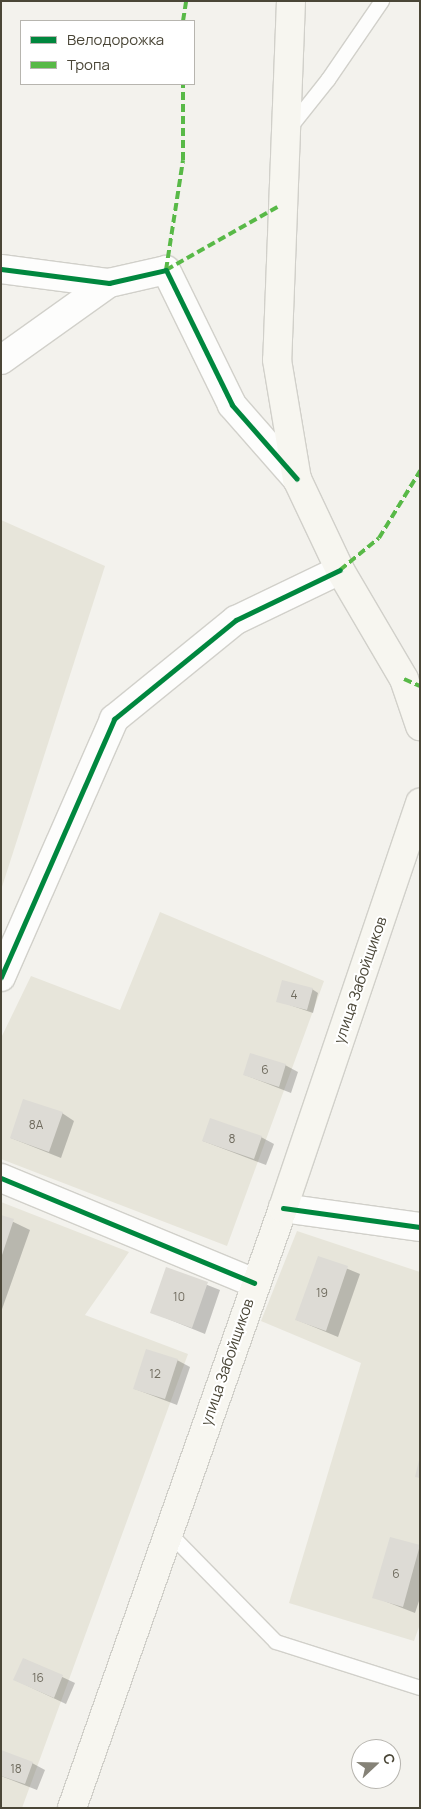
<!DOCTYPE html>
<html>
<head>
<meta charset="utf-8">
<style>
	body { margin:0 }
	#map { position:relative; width:421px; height:1809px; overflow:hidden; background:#f3f2ed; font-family:Manrope,sans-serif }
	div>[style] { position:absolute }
	.residential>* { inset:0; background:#e7e5da }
	.shadow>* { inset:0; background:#0003 }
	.building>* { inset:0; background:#dddbd5 }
	.roads { filter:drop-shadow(1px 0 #d1d0ca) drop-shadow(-1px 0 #d1d0ca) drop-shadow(0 1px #d1d0ca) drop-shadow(0 -1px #d1d0ca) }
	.lane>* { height:14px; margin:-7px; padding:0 7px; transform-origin:7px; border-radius:7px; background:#fdfdfc }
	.street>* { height:28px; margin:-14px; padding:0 14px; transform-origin:14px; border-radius:14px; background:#fdfdfc }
	.secondary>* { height:28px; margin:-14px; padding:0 14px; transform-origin:14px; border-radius:14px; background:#f7f6f0 }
	.quiet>* { height:4px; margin-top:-2px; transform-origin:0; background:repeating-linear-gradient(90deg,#58b947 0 8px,transparent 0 12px) }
	.cycleway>* { height:5px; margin:-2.5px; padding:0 2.5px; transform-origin:2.5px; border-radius:2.5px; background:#00873e }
	span { translate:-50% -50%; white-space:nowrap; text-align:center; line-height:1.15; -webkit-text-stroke:4px #fff; paint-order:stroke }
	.number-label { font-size:12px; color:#706c5f }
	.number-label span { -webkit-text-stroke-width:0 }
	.street-label { font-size:15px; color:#4a4637 }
	.frame { position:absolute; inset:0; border:2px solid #4a4637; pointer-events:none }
	.legend { position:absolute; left:20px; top:20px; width:175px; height:65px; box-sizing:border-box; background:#fff; border:1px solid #b7b5af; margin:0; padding:6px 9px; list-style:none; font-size:15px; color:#4a4637 }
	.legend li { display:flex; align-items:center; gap:10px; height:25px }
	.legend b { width:25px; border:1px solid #b7b5af }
	.north { position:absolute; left:351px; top:1739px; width:50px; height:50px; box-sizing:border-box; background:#fff; border:1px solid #b7b5af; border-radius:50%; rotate:69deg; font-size:14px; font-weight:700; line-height:20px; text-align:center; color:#4a4637 }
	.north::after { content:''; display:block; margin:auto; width:18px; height:22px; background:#858277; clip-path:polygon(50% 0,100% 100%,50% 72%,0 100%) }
</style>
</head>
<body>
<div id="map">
	<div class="residential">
		<i style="clip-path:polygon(1px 520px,105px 566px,1px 890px)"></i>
		<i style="clip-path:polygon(160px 912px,324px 981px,227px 1246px,1px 1159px,1px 1038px,31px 976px,120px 1010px)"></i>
		<i style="clip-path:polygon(1px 1202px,129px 1252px,85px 1315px,188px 1354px,22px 1808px,1px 1808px)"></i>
		<i style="clip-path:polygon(297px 1231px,420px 1272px,420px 1624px,414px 1641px,289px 1603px,361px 1363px,261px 1321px)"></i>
	</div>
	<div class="shadow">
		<i style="clip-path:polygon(312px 989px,318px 993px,313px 1013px,278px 1001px)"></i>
		<i style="clip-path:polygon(285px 1065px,298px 1072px,291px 1093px,245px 1075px)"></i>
		<i style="clip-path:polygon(62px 1113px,74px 1121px,61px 1158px,11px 1138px)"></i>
		<i style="clip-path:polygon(261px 1137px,274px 1144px,266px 1165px,203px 1141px)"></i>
		<i style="clip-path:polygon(1px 1216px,30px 1230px,1px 1312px)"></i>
		<i style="clip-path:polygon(319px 1257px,360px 1274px,338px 1337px,297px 1320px)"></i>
		<i style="clip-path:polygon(167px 1269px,220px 1290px,205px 1334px,151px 1312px)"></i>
		<i style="clip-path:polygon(177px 1360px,190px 1367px,177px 1405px,135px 1389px)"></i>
		<i style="clip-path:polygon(391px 1538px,420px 1547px,420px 1598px,415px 1613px,374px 1597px)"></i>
		<i style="clip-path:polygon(24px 1659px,75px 1683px,66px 1704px,15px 1680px)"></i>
		<i style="clip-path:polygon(32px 1763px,45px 1770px,37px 1790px,1px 1776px)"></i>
	</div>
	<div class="building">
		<i style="clip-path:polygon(282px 980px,313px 988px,307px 1010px,276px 1002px)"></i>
		<i style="clip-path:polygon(250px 1053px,286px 1064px,279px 1087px,243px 1075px)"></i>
		<i style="clip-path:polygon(23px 1099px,63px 1112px,49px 1152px,10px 1138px)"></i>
		<i style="clip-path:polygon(210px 1118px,262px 1136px,254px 1159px,202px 1141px)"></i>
		<i style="clip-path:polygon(1px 1215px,14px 1219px,2px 1255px,1px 1255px)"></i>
		<i style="clip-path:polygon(318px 1256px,348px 1266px,326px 1331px,295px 1320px)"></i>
		<i style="clip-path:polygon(166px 1267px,208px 1282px,192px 1328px,150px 1313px)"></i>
		<i style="clip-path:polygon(146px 1349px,178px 1359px,165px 1399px,133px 1389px)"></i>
		<i style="clip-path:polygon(419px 1460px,420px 1460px,420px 1478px,415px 1477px)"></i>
		<i style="clip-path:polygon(390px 1537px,420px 1545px,403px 1607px,372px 1598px)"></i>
		<i style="clip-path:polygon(23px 1658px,63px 1675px,54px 1698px,13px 1680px)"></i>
		<i style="clip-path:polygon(1px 1750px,33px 1762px,25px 1784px,1px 1776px)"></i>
	</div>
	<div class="roads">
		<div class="lane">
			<i style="left:289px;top:129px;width:63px;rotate:-51.5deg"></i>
			<i style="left:328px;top:80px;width:96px;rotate:-55.6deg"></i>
			<i style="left:168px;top:1532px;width:154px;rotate:45.5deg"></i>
			<i style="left:276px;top:1642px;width:151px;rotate:17.7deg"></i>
		</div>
		<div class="street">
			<i style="left:1px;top:269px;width:109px;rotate:7.4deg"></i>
			<i style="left:109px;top:283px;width:58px;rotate:-12.8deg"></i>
			<i style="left:166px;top:270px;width:150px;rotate:63.9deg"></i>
			<i style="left:232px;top:405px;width:98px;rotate:48.7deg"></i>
			<i style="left:1px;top:360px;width:133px;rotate:-35.5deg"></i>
			<i style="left:1px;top:977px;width:282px;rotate:-66.3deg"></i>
			<i style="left:114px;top:719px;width:157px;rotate:-39.1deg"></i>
			<i style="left:236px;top:620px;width:115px;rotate:-25.7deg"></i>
			<i style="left:1px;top:1178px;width:274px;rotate:22.5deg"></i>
			<i style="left:283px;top:1208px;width:138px;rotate:7.9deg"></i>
		</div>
		<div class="secondary">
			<i style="left:291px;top:1px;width:359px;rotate:92.2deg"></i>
			<i style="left:277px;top:360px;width:121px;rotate:80.5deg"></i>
			<i style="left:297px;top:479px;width:101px;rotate:64.7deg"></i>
			<i style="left:340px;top:570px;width:126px;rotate:59.6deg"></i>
			<i style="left:404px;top:679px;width:50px;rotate:71.2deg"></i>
			<i style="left:72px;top:1808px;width:636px;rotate:-70.62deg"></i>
			<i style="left:283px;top:1208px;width:428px;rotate:-71.3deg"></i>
		</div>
	</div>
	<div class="quiet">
		<i style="left:183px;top:21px;width:20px;rotate:-81deg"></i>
		<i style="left:166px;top:270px;width:111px;rotate:-81.2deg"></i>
		<i style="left:183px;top:160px;width:76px;rotate:-90deg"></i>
		<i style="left:166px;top:270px;width:132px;rotate:-29.5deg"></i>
		<i style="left:340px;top:570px;width:50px;rotate:-39.4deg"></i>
		<i style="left:379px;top:538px;width:79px;rotate:-58.5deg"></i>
		<i style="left:404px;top:679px;width:17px;rotate:24deg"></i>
	</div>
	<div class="cycleway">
		<i style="left:1px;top:269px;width:109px;rotate:7.4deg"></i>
		<i style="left:109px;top:283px;width:58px;rotate:-12.8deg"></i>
		<i style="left:166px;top:270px;width:150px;rotate:63.9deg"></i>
		<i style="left:232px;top:405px;width:98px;rotate:48.7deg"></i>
		<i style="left:1px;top:977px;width:282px;rotate:-66.3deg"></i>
		<i style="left:114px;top:719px;width:157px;rotate:-39.1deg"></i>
		<i style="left:236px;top:620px;width:115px;rotate:-25.7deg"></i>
		<i style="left:1px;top:1178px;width:274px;rotate:22.5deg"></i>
		<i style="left:283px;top:1208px;width:138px;rotate:7.9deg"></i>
	</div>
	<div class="number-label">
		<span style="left:294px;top:995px">4</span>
		<span style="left:265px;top:1070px">6</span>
		<span style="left:36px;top:1125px">8А</span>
		<span style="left:232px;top:1139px">8</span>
		<span style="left:322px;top:1293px">19</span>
		<span style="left:179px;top:1297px">10</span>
		<span style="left:155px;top:1374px">12</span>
		<span style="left:396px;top:1574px">6</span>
		<span style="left:38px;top:1678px">16</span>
		<span style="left:16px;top:1769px">18</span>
	</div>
	<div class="street-label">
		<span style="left:360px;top:980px;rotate:-71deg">улица Забойщиков</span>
		<span style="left:227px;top:1362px;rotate:-71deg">улица Забойщиков</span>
	</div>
	<div class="frame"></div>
	<ul class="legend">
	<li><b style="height:6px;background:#00873e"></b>Велодорожка</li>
	<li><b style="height:6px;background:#58b947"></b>Тропа</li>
	</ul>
	<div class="north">С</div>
</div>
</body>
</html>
